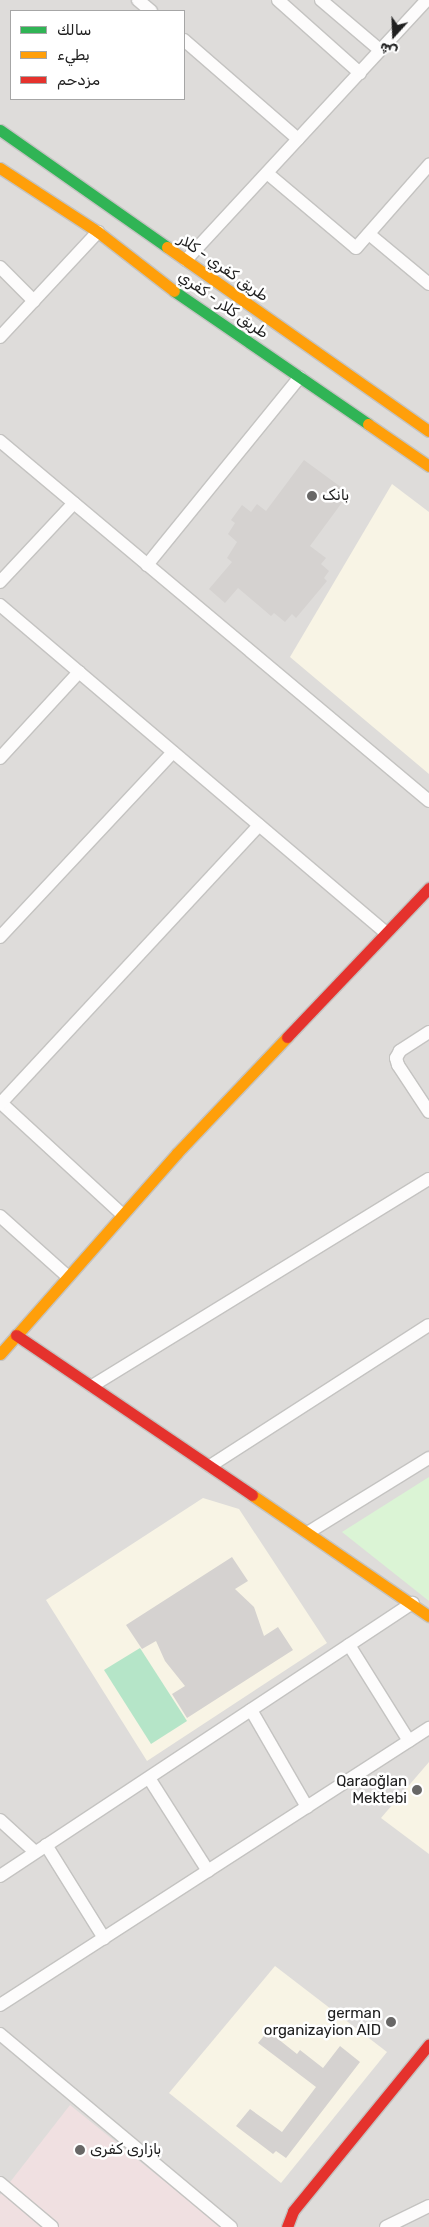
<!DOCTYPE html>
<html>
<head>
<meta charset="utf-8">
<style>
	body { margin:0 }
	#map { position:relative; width:429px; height:2227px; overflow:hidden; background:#efece9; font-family:Rubik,Cairo,sans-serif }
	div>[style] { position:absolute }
	.residential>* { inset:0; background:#dedcda }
	.commercial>* { inset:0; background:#f0e0e1 }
	.education>* { inset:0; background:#f8f4e5 }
	.park>* { inset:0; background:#dbf4d5 }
	.pitch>* { inset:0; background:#b5e5c8 }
	.building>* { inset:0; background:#d5d2d0 }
	.roads { filter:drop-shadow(1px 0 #c4c3c1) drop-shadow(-1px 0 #c4c3c1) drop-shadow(0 1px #c4c3c1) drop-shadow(0 -1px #c4c3c1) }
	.street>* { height:12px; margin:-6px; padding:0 6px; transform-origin:6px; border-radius:6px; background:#fdfcfc }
	.fast>* { height:11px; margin:-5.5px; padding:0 5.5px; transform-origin:5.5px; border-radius:5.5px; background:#30b455 }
	.slow>* { height:11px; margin:-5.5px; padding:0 5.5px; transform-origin:5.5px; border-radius:5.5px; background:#ff9f0a }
	.jam>* { height:11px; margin:-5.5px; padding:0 5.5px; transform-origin:5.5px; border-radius:5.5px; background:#e5322d }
	.dots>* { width:14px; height:14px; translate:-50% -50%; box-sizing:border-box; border:2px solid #fff; border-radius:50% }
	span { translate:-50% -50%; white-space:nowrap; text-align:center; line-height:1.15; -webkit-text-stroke:5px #fff; paint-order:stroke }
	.street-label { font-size:15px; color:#202020 }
	.poi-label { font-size:15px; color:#202020 }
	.left { translate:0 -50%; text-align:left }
	.right { translate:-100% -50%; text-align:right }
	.legend { position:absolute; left:10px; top:10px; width:175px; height:90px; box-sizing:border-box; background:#fff; border:1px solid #a6a6a6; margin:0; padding:6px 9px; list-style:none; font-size:15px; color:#202020 }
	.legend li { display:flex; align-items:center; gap:10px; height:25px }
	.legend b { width:25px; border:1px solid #a6a6a6 }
	.north { position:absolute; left:369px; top:10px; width:50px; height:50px; -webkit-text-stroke:4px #fff; paint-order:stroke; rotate:200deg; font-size:14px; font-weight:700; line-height:20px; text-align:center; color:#202020 }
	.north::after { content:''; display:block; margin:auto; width:18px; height:22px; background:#202020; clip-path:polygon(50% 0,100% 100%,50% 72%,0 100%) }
</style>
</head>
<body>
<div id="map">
	<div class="residential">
		<i style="clip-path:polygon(evenodd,0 0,429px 0,429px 2227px,0 2227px,0 0,11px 11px,184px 11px,184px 99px,11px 99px,11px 11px)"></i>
	</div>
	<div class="commercial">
		<i style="clip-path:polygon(70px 2105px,221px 2227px,0 2227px,0 2195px)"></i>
	</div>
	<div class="education">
		<i style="clip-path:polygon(392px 484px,429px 512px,429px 774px,290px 657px)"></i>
		<i style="clip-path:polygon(203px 1498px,239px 1509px,327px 1643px,147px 1761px,46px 1600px)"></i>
		<i style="clip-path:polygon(429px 1762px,429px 1854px,381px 1818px)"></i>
		<i style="clip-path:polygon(275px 1966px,387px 2052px,281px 2183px,169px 2093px)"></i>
	</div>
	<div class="park">
		<i style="clip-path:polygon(429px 1477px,429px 1601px,342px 1532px)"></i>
	</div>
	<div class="pitch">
		<i style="clip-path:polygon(140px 1648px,187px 1721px,151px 1744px,104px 1670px)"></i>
	</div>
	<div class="building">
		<i style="clip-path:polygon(304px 460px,349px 493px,310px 546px,326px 558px,321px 564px,329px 571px,324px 578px,327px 581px,296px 618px,292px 614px,285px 622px,274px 613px,271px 616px,238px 588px,225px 603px,209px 589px,232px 562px,227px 558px,237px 542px,228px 534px,235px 523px,231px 520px,242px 505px,251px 512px,257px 504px,266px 511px)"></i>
		<i style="clip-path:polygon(232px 1557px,248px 1581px,235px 1589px,254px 1607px,264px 1636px,278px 1627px,293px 1650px,187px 1718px,172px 1694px,185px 1686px,165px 1661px,156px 1641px,142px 1649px,126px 1625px)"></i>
		<i style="clip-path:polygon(268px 2031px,297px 2054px,300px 2050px,323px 2068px,340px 2046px,360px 2062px,286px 2158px,276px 2151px,273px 2154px,236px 2126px,250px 2109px,282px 2132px,316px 2087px,258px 2043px)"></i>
	</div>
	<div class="roads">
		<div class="street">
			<i style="left:138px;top:0;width:17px;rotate:40deg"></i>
			<i style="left:278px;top:0;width:110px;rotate:41.7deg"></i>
			<i style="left:321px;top:0;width:77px;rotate:40.3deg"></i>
			<i style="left:184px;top:40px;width:151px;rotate:41deg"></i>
			<i style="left:267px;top:173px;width:116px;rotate:40.1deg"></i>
			<i style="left:356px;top:248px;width:111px;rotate:-48.7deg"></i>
			<i style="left:369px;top:234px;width:78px;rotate:39.8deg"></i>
			<i style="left:186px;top:260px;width:355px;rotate:-47.2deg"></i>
			<i style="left:0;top:267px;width:48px;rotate:45deg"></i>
			<i style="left:0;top:337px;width:144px;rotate:-47deg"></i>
			<i style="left:0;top:441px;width:560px;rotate:40deg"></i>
			<i style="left:147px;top:565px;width:242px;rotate:-50.9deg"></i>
			<i style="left:0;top:582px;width:108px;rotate:-46.9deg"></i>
			<i style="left:0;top:605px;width:505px;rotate:40.34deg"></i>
			<i style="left:0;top:758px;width:117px;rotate:-47.4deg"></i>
			<i style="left:0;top:937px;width:253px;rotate:-46.9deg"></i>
			<i style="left:429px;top:1032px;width:35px;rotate:147deg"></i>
			<i style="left:400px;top:1051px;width:8px;rotate:120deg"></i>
			<i style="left:396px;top:1058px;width:7px;rotate:74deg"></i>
			<i style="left:398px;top:1065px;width:56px;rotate:56.6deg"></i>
			<i style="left:0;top:1102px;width:166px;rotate:42.6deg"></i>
			<i style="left:1px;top:1103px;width:379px;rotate:-47.1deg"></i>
			<i style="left:0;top:1216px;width:90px;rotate:41.8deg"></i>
			<i style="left:92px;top:1386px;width:395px;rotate:-31.6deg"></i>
			<i style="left:210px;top:1466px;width:260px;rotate:-32.8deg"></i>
			<i style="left:309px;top:1532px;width:141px;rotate:-31.7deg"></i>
			<i style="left:349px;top:1645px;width:113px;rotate:58deg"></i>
			<i style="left:251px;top:1710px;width:112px;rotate:60deg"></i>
			<i style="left:149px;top:1778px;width:110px;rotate:57.6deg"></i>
			<i style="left:0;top:1820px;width:47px;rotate:42.4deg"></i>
			<i style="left:46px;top:1845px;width:110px;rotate:58.1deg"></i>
			<i style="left:0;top:1876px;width:495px;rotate:-33.5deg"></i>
			<i style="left:0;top:2005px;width:511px;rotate:-32.85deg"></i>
			<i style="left:0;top:2034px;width:301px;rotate:39.9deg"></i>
			<i style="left:0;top:2183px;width:68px;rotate:40.2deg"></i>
			<i style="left:386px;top:2227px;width:48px;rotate:-26deg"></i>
		</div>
		<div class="fast">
			<i style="left:0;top:130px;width:204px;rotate:35deg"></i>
			<i style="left:174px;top:291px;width:235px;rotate:34.4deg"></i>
		</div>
		<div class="slow">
			<i style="left:0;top:168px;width:117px;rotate:33.1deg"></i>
			<i style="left:98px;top:232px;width:96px;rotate:37.8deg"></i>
			<i style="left:167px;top:247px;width:320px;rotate:35.1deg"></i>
			<i style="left:368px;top:424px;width:74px;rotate:34.5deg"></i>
			<i style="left:0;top:1354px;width:268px;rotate:-48.6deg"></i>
			<i style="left:177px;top:1153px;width:160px;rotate:-46.5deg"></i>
			<i style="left:252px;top:1495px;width:214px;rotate:34.4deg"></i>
		</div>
		<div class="jam">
			<i style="left:287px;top:1037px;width:206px;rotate:-46.4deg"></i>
			<i style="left:16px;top:1335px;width:285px;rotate:34.1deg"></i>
			<i style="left:287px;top:2227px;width:17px;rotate:-69deg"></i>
			<i style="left:293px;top:2211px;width:215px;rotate:-50.8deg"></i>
		</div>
	</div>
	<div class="dots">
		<i style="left:312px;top:496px;background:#686766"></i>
		<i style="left:417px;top:1790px;background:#686766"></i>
		<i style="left:391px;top:2022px;background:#686766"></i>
		<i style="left:80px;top:2150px;background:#686766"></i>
	</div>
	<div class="street-label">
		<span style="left:223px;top:268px;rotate:35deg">طريق كفري - كلار</span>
		<span style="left:223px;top:305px;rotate:35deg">طريق كلار - كفري</span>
	</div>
	<div class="poi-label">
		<span class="left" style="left:322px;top:496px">بانک</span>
		<span class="right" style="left:407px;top:1790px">Qaraoğlan<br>Mektebi</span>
		<span class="right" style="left:381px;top:2022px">german<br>organizayion AID</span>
		<span class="left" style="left:90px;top:2150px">بازاری کفری</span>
	</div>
	<ul class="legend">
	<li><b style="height:6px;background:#30b455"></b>سالك</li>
	<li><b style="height:6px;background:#ff9f0a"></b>بطيء</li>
	<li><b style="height:6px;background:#e5322d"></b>مزدحم</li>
	</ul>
	<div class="north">ش</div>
</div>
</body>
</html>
